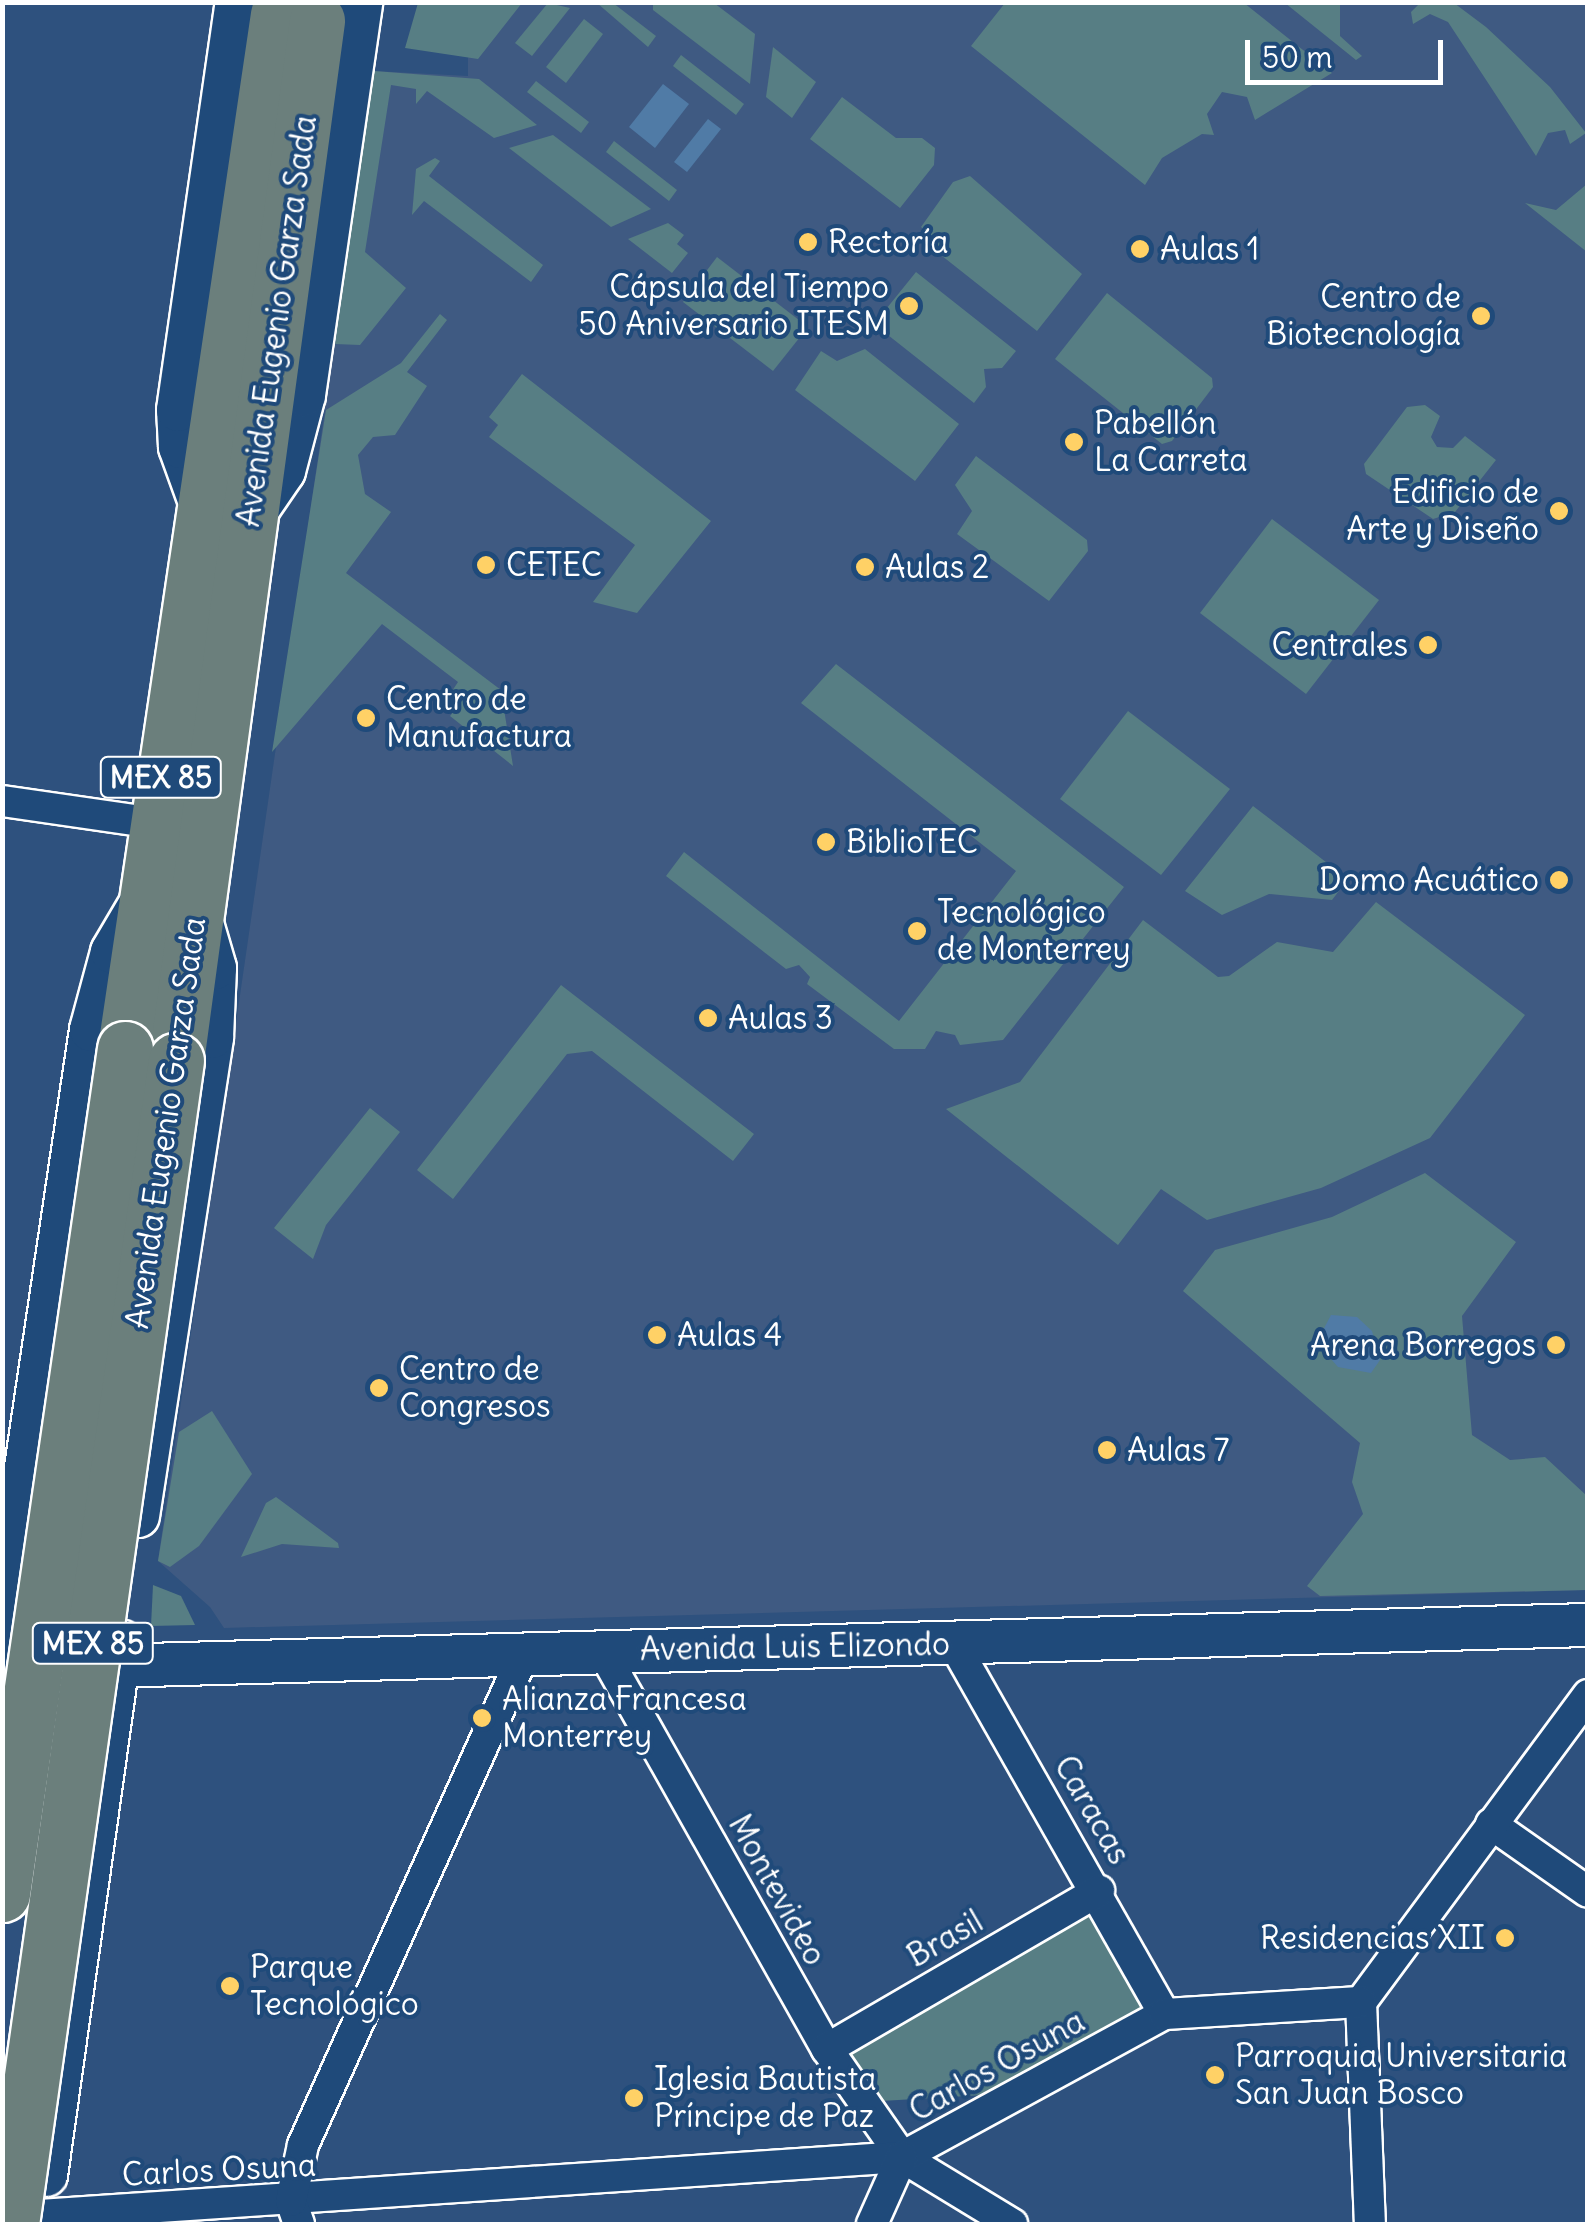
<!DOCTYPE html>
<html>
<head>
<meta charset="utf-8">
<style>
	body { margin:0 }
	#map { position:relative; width:1590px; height:2227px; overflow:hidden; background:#2e517e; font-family:Delius,sans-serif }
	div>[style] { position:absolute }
	.built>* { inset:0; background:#3f5a82 }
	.green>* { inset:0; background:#577e84 }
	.water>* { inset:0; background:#507ba6 }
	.roads { filter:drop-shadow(2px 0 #fff) drop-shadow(-2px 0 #fff) drop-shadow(0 2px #fff) drop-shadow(0 -2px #fff) }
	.street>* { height:30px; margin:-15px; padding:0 15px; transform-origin:15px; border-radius:15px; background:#1f4a7a }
	.secondary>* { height:42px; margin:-21px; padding:0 21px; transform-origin:21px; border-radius:21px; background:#1f4a7a }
	.highway>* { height:55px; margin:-27.5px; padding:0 27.5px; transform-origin:27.5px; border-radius:27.5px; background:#6b7f7c }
	.bridges { filter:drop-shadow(2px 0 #fff) drop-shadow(-2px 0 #fff) drop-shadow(0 2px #fff) drop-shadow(0 -2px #fff) }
	.highway-bridge>* { height:55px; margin:-27.5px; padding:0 27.5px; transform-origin:27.5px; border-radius:27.5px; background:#6b7f7c }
	.dots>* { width:28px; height:28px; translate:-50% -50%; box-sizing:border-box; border:5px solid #1f4a7a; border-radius:50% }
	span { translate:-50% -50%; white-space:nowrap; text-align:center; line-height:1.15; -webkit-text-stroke:8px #1f4a7a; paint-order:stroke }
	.shield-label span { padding:2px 8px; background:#1f4a7a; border:2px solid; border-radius:8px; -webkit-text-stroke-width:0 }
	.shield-label { font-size:30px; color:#fff; font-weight:700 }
	.poi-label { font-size:32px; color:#fff }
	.left { translate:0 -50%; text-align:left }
	.right { translate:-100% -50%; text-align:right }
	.street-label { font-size:32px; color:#fff }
	.frame { position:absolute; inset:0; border:5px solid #fff; pointer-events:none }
	.scale { position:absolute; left:1245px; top:40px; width:198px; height:45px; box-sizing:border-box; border:5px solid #fff; border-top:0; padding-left:12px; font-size:30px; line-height:35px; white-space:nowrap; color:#fff; -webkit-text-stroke:8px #1f4a7a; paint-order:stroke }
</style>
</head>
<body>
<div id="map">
	<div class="built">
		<i style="clip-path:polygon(491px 3px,1587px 3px,1587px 1590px,224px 1628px,210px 1607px,158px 1561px,374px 71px,468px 76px,468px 58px)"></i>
	</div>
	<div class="green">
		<i style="clip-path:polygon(1421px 2px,1454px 3px,1486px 27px,1550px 87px,1586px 133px,1570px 144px,1565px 130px,1548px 133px,1536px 156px,1448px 22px,1430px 14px,1413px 24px,1411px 12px)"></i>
		<i style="clip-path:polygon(418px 3px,418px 2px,522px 3px,478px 59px,405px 48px)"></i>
		<i style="clip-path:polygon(548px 3px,570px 8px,532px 56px,515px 43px)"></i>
		<i style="clip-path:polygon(597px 3px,613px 3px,656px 36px,648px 47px)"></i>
		<i style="clip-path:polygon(653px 3px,714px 3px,755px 34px,750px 84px,653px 10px)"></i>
		<i style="clip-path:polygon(1005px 3px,1244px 3px,1332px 73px,1255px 120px,1247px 97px,1222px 92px,1207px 114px,1214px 135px,1202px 134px,1162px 158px,1145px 185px,971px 46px)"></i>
		<i style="clip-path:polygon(1285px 3px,1340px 3px,1340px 36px,1362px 56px,1356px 60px)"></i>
		<i style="clip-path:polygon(584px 19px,603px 34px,566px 83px,546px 67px)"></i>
		<i style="clip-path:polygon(773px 47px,816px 82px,792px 118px,766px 97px)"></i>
		<i style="clip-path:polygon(681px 55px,744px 104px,736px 115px,673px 66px)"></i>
		<i style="clip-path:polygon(374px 71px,479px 79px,537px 125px,494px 138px,427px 91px,416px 104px,416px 89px,391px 85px,365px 252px,406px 288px,360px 345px,335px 344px)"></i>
		<i style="clip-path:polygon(536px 81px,589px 122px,581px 133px,527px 92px)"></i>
		<i style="clip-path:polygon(842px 97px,896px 138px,922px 138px,935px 148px,934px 165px,900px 208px,810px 139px)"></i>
		<i style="clip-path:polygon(553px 135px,651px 209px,611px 227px,509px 148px)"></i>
		<i style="clip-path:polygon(614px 141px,677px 190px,669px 201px,606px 152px)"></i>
		<i style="clip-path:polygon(435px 158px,440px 161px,429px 176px,543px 265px,531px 282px,424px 201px,412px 215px,416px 169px)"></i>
		<i style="clip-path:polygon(970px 176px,1082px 274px,1037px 331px,932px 248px,937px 240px,921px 227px,953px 182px)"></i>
		<i style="clip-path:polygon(1587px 184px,1587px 252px,1525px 203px,1556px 210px)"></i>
		<i style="clip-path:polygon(668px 223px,684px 235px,677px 244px,688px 253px,672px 273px,628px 239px)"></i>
		<i style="clip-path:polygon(717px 257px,808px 327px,773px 371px,683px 302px)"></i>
		<i style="clip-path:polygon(916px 272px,1016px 351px,1002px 368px,984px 369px,986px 387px,974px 403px,874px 324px)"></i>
		<i style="clip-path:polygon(1107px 293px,1212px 378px,1213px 387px,1172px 441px,1162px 444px,1055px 359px)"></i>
		<i style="clip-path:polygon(440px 314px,447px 320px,407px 372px,427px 386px,395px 435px,373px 437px,358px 455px,365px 494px,391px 512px,346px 573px,501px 690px,513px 766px,450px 716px,458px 706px,452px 691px,458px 682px,382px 624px,272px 752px,326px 410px,401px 363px)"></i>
		<i style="clip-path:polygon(865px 349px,959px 424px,915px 481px,795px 390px,821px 351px,837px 361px)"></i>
		<i style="clip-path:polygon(522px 374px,711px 521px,637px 613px,593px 602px,635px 545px,489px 437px,498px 425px,489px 417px)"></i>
		<i style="clip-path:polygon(1425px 405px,1440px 416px,1431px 437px,1437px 447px,1453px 448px,1465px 436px,1496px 460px,1455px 512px,1433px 519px,1366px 474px,1364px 464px,1407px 407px)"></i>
		<i style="clip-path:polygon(976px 456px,1087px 540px,1088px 551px,1049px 601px,957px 534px,972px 511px,955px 485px)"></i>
		<i style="clip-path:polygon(1272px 519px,1379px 600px,1306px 694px,1200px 613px)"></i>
		<i style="clip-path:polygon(836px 664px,1124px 887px,1003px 1040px,960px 1045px,955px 1035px,936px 1031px,925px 1049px,894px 1049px,807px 984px,810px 977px,799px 965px,786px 969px,666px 876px,684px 852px,899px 1021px,1016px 871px,801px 703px)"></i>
		<i style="clip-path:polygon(1128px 711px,1230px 789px,1161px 875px,1060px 799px)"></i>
		<i style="clip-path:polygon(1253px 806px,1348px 879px,1332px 900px,1269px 894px,1222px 915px,1185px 891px)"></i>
		<i style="clip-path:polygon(1376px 902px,1525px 1015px,1430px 1138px,1321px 1188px,1207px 1220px,1161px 1189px,1118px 1245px,946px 1109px,1020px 1082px,1143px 920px,1218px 977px,1229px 976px,1277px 942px,1333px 952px)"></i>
		<i style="clip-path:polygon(561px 985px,754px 1134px,733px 1161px,592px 1051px,567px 1054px,453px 1199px,417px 1170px)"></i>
		<i style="clip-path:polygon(370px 1108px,400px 1132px,326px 1225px,313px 1259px,274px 1228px)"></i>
		<i style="clip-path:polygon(1425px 1173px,1516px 1242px,1462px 1316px,1472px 1435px,1510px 1460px,1545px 1457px,1587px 1496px,1587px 1590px,1320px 1596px,1307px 1586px,1363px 1514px,1352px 1482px,1360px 1443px,1183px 1291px,1215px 1250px,1332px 1217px)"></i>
		<i style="clip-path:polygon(212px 1411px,252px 1474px,199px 1546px,170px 1567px,158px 1561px,179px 1432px)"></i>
		<i style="clip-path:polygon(276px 1497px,338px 1543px,339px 1548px,282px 1544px,241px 1557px,266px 1503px)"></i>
		<i style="clip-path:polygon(153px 1585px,181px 1596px,195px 1625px,151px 1626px)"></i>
		<i style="clip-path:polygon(1099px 1891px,1164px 2014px,1020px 2093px,864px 2102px,827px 2049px)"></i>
	</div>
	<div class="water">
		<i style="clip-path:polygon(663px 84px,689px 104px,655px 148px,629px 127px)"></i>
		<i style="clip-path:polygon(708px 119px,721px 129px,687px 172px,674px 162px)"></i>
		<i style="clip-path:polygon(1331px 1315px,1357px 1317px,1372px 1331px,1380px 1360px,1371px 1373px,1338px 1367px,1323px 1350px,1320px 1336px)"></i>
	</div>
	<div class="roads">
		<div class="street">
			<i style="left:2px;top:801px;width:154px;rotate:8.2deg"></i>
			<i style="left:954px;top:1644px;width:425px;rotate:60.4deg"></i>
			<i style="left:602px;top:1650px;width:458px;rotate:60.6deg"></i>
			<i style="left:827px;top:2049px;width:131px;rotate:55.2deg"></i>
			<i style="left:902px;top:2157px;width:129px;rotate:31.3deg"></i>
			<i style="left:1491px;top:1824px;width:118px;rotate:35deg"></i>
			<i style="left:1361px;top:2002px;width:382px;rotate:-53.5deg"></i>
			<i style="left:1361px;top:2002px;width:222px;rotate:87.7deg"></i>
			<i style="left:827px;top:2049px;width:315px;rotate:-30.2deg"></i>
			<i style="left:40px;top:2215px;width:864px;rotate:-3.85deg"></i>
			<i style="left:902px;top:2157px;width:298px;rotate:-28.6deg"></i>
			<i style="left:1164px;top:2014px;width:197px;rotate:-3.5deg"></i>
			<i style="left:299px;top:2224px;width:24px;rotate:-109deg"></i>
			<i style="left:291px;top:2201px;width:57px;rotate:-77.9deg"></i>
			<i style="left:303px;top:2145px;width:536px;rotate:-65.78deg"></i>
			<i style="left:872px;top:2224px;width:73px;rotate:-65.9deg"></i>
		</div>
		<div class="secondary">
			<i style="left:201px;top:505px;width:62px;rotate:-109.9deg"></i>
			<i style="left:180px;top:447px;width:37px;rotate:-93deg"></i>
			<i style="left:178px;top:410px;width:412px;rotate:-81.8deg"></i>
			<i style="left:251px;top:519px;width:58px;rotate:-55.5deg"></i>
			<i style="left:284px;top:471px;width:79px;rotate:-75.3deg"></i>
			<i style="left:304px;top:395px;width:397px;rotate:-81.7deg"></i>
			<i style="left:138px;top:1516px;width:485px;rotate:-81.2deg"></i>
			<i style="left:212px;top:1037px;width:69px;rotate:-87.5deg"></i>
			<i style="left:215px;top:968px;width:50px;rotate:-106.3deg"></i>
			<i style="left:2px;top:1629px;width:606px;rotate:-81.55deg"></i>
			<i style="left:91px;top:1030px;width:81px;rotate:-74.9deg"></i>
			<i style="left:112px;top:952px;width:53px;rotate:-59.6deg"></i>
			<i style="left:2px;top:1669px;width:1587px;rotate:-1.59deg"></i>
			<i style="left:46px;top:2175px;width:539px;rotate:-82.01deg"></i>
		</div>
		<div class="highway">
			<i style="left:125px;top:1049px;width:1046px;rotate:-81.59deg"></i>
			<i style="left:176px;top:1061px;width:1050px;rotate:-82.28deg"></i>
		</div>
	</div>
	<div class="bridges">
		<div class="highway-bridge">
			<i style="left:2px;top:1894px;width:854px;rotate:-81.72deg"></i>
			<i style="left:11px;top:2224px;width:1175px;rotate:-81.93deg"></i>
		</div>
	</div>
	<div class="dots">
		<i style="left:808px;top:242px;background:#ffd166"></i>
		<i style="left:1140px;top:249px;background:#ffd166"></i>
		<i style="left:909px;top:306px;background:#ffd166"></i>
		<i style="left:1481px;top:316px;background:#ffd166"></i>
		<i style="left:1074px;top:442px;background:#ffd166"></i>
		<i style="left:1559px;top:511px;background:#ffd166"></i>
		<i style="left:486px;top:565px;background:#ffd166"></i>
		<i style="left:865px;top:567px;background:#ffd166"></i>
		<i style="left:1428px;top:645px;background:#ffd166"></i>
		<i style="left:366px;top:718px;background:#ffd166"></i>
		<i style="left:826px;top:842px;background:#ffd166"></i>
		<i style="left:1559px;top:880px;background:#ffd166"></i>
		<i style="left:917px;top:931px;background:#ffd166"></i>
		<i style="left:708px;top:1018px;background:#ffd166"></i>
		<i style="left:657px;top:1335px;background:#ffd166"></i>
		<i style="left:1556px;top:1345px;background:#ffd166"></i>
		<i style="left:379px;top:1388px;background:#ffd166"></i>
		<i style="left:1107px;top:1450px;background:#ffd166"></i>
		<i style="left:482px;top:1718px;background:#ffd166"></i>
		<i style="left:1505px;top:1938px;background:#ffd166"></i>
		<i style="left:230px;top:1986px;background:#ffd166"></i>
		<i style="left:1215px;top:2075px;background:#ffd166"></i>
		<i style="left:634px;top:2098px;background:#ffd166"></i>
	</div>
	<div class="shield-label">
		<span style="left:161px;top:777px">MEX 85</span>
		<span style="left:93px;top:1643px">MEX 85</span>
	</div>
	<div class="poi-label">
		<span class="left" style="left:828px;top:242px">Rectoría</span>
		<span class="left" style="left:1160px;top:249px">Aulas 1</span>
		<span class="right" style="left:889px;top:306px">Cápsula del Tiempo<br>50 Aniversario ITESM</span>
		<span class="right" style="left:1461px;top:316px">Centro de<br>Biotecnología</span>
		<span class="left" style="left:1094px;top:442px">Pabellón<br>La Carreta</span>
		<span class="right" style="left:1539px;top:511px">Edificio de<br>Arte y Diseño</span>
		<span class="left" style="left:506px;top:565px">CETEC</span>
		<span class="left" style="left:885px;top:567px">Aulas 2</span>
		<span class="right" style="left:1408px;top:645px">Centrales</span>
		<span class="left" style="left:386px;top:718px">Centro de<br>Manufactura</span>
		<span class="left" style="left:846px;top:842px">BiblioTEC</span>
		<span class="right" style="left:1539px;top:880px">Domo Acuático</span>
		<span class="left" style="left:937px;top:931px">Tecnológico<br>de Monterrey</span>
		<span class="left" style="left:728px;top:1018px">Aulas 3</span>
		<span class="left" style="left:677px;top:1335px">Aulas 4</span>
		<span class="right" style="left:1536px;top:1345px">Arena Borregos</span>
		<span class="left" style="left:399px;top:1388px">Centro de<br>Congresos</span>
		<span class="left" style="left:1127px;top:1450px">Aulas 7</span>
		<span class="left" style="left:502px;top:1718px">Alianza Francesa<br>Monterrey</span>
		<span class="right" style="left:1485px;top:1938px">Residencias XII</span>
		<span class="left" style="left:250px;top:1986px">Parque<br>Tecnológico</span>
		<span class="left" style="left:1235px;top:2075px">Parroquia Universitaria<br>San Juan Bosco</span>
		<span class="left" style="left:654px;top:2098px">Iglesia Bautista<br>Príncipe de Paz</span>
	</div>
	<div class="street-label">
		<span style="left:277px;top:321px;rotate:-82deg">Avenida Eugenio Garza Sada</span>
		<span style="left:166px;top:1123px;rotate:-82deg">Avenida Eugenio Garza Sada</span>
		<span style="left:795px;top:1647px;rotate:-1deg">Avenida Luis Elizondo</span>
		<span style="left:1092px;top:1810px;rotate:60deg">Caracas</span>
		<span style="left:777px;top:1890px;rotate:61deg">Montevideo</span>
		<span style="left:945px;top:1939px;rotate:-30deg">Brasil</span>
		<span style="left:997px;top:2066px;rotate:-29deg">Carlos Osuna</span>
		<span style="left:219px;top:2170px;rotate:-3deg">Carlos Osuna</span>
	</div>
	<div class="frame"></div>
	<div class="scale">50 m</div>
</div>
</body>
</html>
